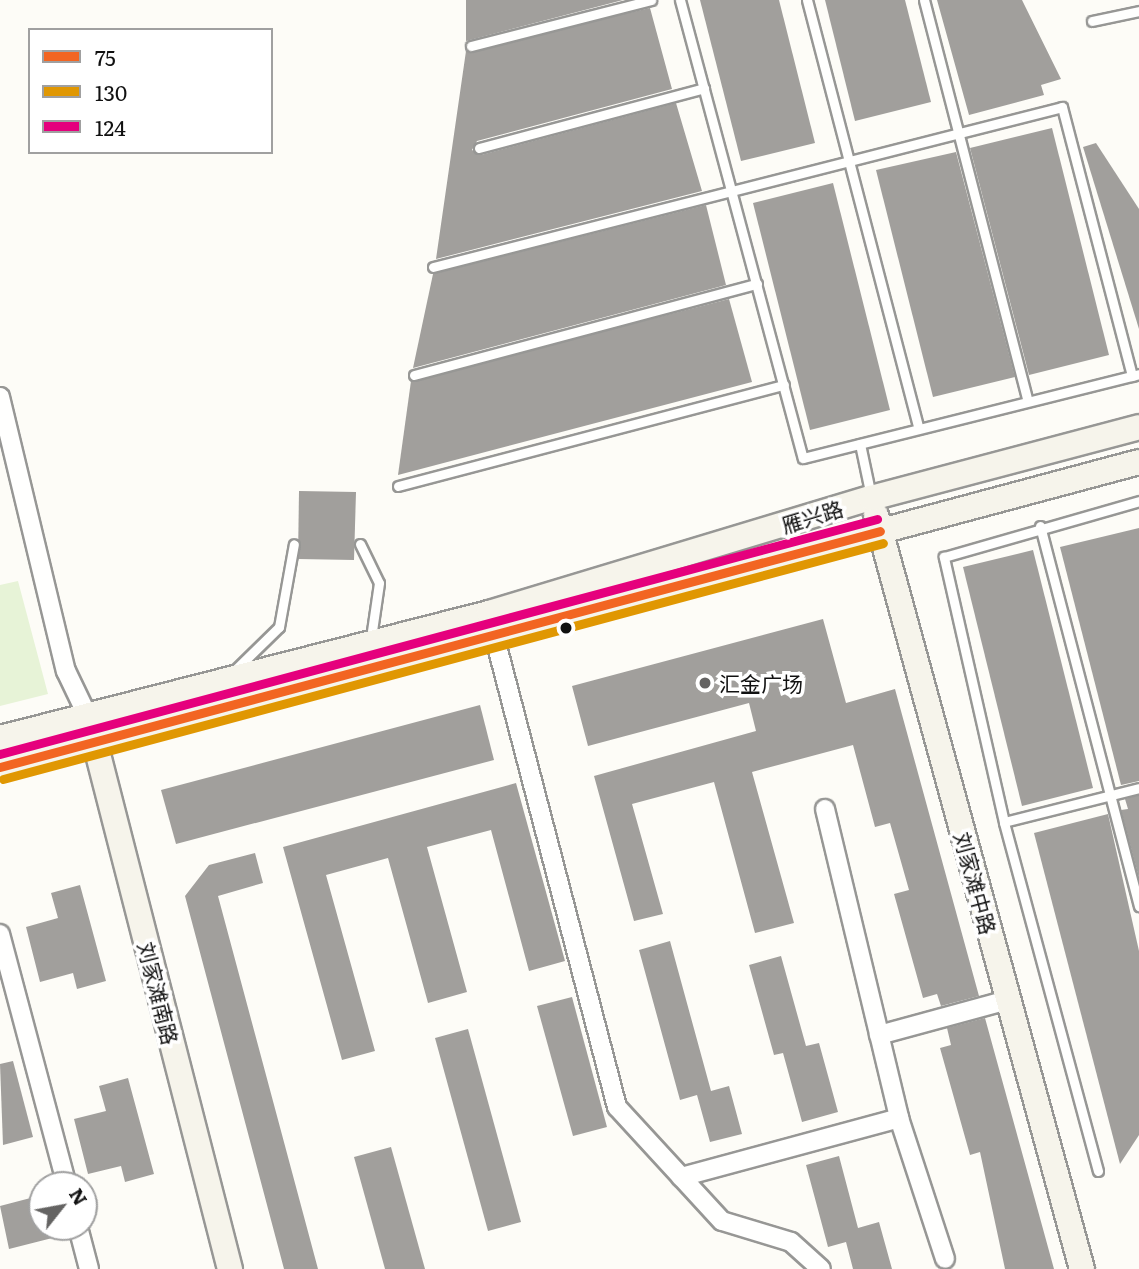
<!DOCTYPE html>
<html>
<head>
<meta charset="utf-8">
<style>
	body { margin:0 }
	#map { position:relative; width:1139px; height:1269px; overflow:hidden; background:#fdfcf7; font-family:Literata,"Noto Sans SC",serif }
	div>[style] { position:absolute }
	.green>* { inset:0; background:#e7f3d7 }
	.building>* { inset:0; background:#a19f9c }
	.roads { filter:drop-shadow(2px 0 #979795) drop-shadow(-2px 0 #979795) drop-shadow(0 2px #979795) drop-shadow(0 -2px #979795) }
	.lane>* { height:9px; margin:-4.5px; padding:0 4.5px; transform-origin:4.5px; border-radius:4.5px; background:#fffffe }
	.street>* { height:18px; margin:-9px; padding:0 9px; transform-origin:9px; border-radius:9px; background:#fffffe }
	.secondary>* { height:24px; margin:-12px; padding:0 12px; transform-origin:12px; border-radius:12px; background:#f6f4eb }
	.bus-1>* { height:9px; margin:-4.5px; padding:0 4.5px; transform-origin:4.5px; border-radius:4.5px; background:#f26522 }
	.bus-2>* { height:9px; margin:-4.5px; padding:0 4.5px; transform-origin:4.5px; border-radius:4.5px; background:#e09702 }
	.bus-3>* { height:9px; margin:-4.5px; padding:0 4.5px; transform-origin:4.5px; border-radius:4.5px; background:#e5007d }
	.dots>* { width:19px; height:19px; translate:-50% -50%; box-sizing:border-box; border:4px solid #fff; border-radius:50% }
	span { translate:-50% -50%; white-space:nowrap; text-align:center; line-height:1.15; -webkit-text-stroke:7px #fff; paint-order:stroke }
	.street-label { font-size:21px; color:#111 }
	.poi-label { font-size:21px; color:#111 }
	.left { translate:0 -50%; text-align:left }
	.legend { position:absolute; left:28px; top:28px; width:245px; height:126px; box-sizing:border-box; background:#fff; border:2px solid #a0a0a0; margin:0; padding:9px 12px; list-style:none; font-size:21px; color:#111 }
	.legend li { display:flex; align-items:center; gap:14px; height:35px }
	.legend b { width:35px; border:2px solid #a0a0a0 }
	.north { position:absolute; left:28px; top:1171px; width:70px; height:70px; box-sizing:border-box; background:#fff; border:2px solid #a0a0a0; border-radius:50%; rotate:59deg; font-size:19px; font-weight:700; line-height:28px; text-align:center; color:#111 }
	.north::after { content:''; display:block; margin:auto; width:24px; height:32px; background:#646362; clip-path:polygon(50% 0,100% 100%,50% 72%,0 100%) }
</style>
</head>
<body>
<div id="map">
	<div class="green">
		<i style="clip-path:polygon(18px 581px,48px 694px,0 706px,0 585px)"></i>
	</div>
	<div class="building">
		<i style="clip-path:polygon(466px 0,623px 0,466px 41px)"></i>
		<i style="clip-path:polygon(700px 0,779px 0,815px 143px,741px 161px)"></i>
		<i style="clip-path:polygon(825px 0,905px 0,931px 102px,855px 121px)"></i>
		<i style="clip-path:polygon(937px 0,1022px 0,1061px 79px,1041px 85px,1044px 95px,969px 115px)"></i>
		<i style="clip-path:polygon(650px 8px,672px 89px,477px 141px,472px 150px,481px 155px,676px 103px,702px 191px,436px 259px,466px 51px)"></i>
		<i style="clip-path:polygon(1052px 128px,1109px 355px,1029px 375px,970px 148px)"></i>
		<i style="clip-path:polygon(1096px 143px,1139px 209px,1139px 329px,1083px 147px)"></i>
		<i style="clip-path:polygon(956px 152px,1015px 377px,933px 397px,876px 170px)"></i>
		<i style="clip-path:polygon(833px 183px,890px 410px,810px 430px,753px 203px)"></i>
		<i style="clip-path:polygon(706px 205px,726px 285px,413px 368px,433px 274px)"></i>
		<i style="clip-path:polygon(729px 299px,752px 382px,398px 475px,411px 381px)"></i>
		<i style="clip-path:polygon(299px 491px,356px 492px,354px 560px,298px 559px)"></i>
		<i style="clip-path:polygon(1139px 528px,1139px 781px,1121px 785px,1060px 547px)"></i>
		<i style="clip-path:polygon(1033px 550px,1093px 788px,1022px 806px,963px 567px)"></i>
		<i style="clip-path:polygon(823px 619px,846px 703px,895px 689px,979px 996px,941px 1006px,937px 994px,923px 998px,894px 894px,909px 890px,890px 823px,875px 827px,853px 745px,752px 772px,794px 923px,755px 933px,714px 782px,632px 804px,663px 914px,634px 921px,594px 776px,756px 731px,749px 703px,588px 746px,572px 686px)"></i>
		<i style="clip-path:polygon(480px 705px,494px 760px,176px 844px,161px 790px)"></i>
		<i style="clip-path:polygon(516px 783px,565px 961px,529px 971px,491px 830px,427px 847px,467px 992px,428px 1003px,388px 858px,326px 875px,375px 1051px,342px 1060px,283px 847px)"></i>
		<i style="clip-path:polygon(1139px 795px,1139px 878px,1121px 810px,1128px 809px,1125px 799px)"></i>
		<i style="clip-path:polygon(1108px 814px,1139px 951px,1139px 1135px,1120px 1164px,1034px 833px)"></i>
		<i style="clip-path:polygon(255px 853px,263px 883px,218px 896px,318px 1269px,284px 1269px,185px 896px,209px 865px)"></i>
		<i style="clip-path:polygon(80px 885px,106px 981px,77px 989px,73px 973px,40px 982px,26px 927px,58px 918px,51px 893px)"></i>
		<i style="clip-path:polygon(670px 941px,711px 1091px,729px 1086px,742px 1134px,710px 1142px,697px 1095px,680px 1100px,639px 950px)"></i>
		<i style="clip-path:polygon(781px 956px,806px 1046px,819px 1043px,838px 1112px,802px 1122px,783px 1053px,774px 1055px,749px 965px)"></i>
		<i style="clip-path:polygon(572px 997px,607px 1127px,573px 1136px,537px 1006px)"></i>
		<i style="clip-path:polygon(985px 1018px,1054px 1269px,1005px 1269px,980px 1152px,970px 1155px,940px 1048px,951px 1045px,947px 1028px)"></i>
		<i style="clip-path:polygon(468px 1029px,521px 1222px,488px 1231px,435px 1038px)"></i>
		<i style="clip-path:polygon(13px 1061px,33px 1137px,3px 1145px,0 1064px)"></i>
		<i style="clip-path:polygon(128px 1078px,154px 1174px,125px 1182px,121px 1166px,88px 1174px,74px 1119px,106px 1111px,99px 1086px)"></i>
		<i style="clip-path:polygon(391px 1147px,425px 1269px,385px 1269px,354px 1157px)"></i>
		<i style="clip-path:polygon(839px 1156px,858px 1228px,879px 1222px,892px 1269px,853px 1269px,846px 1242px,828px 1247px,806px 1165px)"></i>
		<i style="clip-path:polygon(42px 1195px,42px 1227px,67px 1227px,68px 1234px,9px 1249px,0 1206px)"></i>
	</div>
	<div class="roads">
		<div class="lane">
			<i style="left:680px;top:0;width:474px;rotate:75deg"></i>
			<i style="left:803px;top:458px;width:346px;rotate:-14deg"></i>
			<i style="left:807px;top:0;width:443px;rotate:75.4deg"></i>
			<i style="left:924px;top:0;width:414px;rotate:75.5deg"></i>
			<i style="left:1092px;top:21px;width:48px;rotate:-12deg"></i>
			<i style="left:471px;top:46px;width:186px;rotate:-14.3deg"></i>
			<i style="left:479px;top:148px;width:233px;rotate:-14.9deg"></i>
			<i style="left:433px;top:267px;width:649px;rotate:-14.27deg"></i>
			<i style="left:1062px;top:107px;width:278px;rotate:75.4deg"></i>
			<i style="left:414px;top:375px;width:355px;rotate:-14.9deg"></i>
			<i style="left:860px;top:444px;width:53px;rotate:78.1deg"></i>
			<i style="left:398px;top:486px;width:399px;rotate:-14.7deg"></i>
			<i style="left:1040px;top:526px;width:393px;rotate:75.4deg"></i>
			<i style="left:360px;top:544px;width:43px;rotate:64deg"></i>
			<i style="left:379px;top:583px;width:56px;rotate:98.3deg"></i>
			<i style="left:236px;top:669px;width:60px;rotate:-44.3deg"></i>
			<i style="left:279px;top:627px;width:84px;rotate:-79.8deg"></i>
			<i style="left:1004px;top:822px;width:139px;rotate:-14.1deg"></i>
			<i style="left:1098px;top:1171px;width:361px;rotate:-105.1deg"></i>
			<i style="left:1004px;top:822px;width:272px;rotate:-102.8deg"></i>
			<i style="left:944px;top:557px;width:203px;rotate:-16deg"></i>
		</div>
		<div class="street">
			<i style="left:0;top:397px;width:282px;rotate:76.5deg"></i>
			<i style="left:66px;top:671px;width:51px;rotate:64.4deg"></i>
			<i style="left:491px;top:623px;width:500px;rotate:75.41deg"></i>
			<i style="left:617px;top:1107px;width:155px;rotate:47.4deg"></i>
			<i style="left:722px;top:1221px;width:72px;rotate:16.9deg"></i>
			<i style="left:791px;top:1242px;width:40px;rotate:42deg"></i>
			<i style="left:825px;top:809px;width:318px;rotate:76.5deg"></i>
			<i style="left:899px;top:1118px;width:148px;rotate:71.9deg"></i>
			<i style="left:0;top:934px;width:260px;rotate:75.1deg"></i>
			<i style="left:879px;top:1035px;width:134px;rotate:-15.2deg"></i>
			<i style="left:681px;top:1177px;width:226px;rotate:-15.1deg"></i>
			<i style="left:78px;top:1227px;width:43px;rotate:75.3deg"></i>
		</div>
		<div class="secondary">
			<i style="left:876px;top:515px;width:782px;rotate:74.72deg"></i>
			<i style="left:91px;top:727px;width:560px;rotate:75.62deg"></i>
			<i style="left:0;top:738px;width:505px;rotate:-14.34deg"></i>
			<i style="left:489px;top:613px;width:399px;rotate:-16.8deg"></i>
			<i style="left:871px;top:498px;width:277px;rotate:-14.8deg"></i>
			<i style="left:0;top:767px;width:1179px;rotate:-14.99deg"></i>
		</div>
	</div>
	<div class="bus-1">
		<i style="left:0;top:767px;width:911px;rotate:-15.01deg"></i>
	</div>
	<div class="bus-2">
		<i style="left:3px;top:779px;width:911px;rotate:-15.01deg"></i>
	</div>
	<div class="bus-3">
		<i style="left:0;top:754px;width:908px;rotate:-15deg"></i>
	</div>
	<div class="dots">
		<i style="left:566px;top:628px;background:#111"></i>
		<i style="left:705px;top:683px;background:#646362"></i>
	</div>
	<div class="street-label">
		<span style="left:812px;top:516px;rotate:-17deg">雁兴路</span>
		<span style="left:976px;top:883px;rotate:75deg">刘家滩中路</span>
		<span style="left:159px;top:993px;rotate:76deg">刘家滩南路</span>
	</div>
	<div class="poi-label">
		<span class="left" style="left:719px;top:683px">汇金广场</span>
	</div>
	<ul class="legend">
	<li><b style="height:9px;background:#f26522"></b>75</li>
	<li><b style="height:9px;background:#e09702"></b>130</li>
	<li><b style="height:9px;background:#e5007d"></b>124</li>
	</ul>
	<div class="north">N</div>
</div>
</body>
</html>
